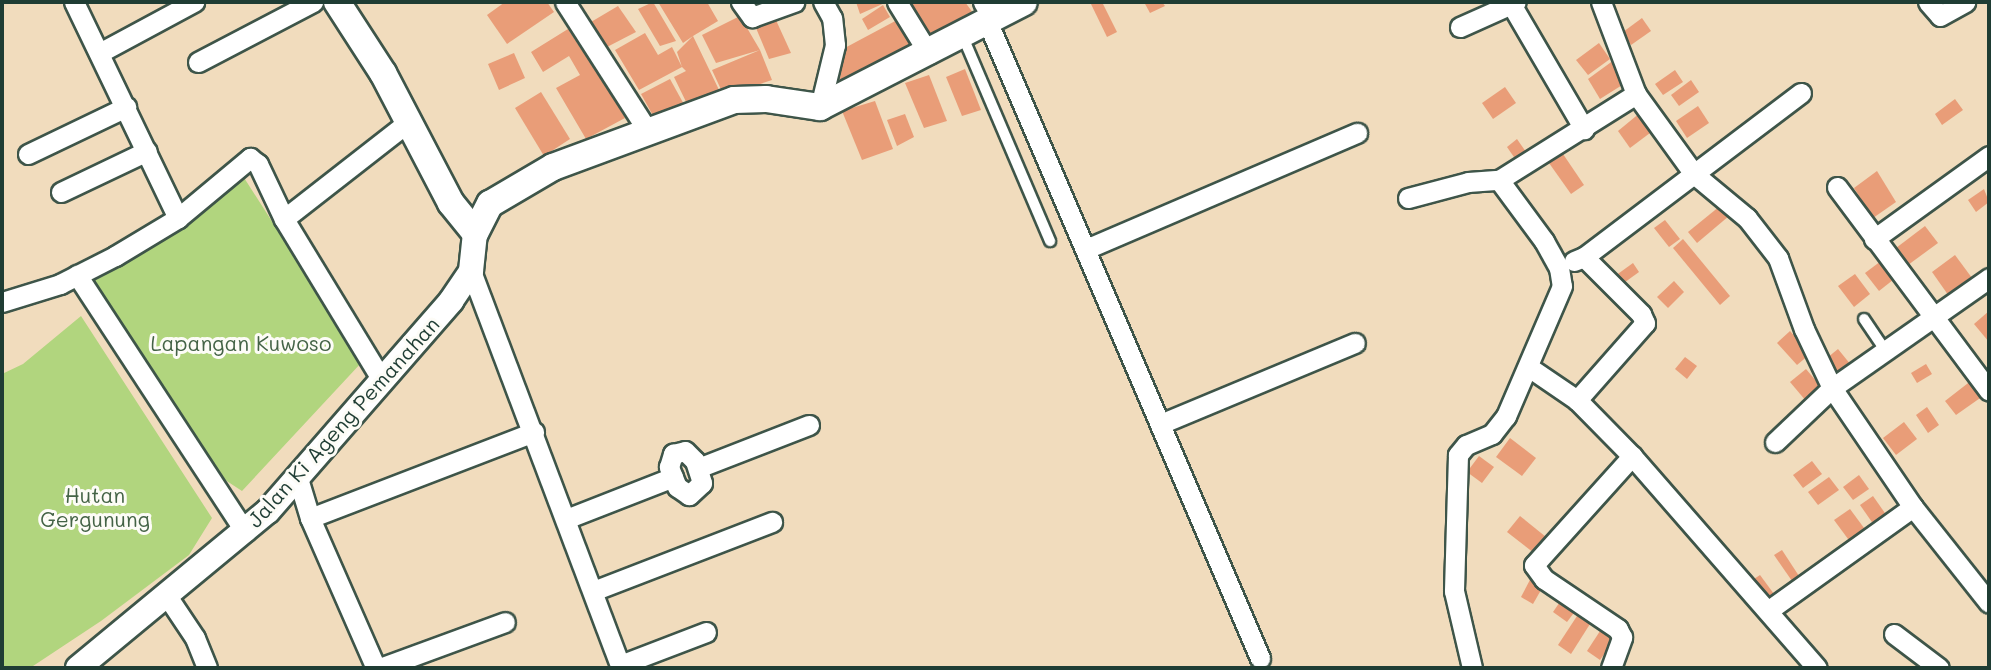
<!DOCTYPE html>
<html>
<head>
<meta charset="utf-8">
<style>
	body { margin:0 }
	#map { position:relative; width:1991px; height:670px; overflow:hidden; background:#f1dcbd; font-family:Mali,sans-serif }
	div>[style] { position:absolute }
	.green>* { inset:0; background:#b1d57e }
	.building>* { inset:0; background:#e99d78 }
	.roads { filter:drop-shadow(2px 0 #3e5549) drop-shadow(-2px 0 #3e5549) drop-shadow(0 2px #3e5549) drop-shadow(0 -2px #3e5549) }
	.service>* { height:10px; margin:-5px; padding:0 5px; transform-origin:5px; border-radius:5px; background:#fff }
	.minor>* { height:19px; margin:-9.5px; padding:0 9.5px; transform-origin:9.5px; border-radius:9.5px; background:#fff }
	.tertiary>* { height:24px; margin:-12px; padding:0 12px; transform-origin:12px; border-radius:12px; background:#fff }
	.secondary>* { height:26px; margin:-13px; padding:0 13px; transform-origin:13px; border-radius:13px; background:#fff }
	span { translate:-50% -50%; white-space:nowrap; text-align:center; line-height:1.15; -webkit-text-stroke:6px #fdfcf7; paint-order:stroke }
	.park-label { font-size:21px; color:#446346 }
	.street-label { font-size:21px; color:#1f3d34 }
	.frame { position:absolute; inset:0; border:4px solid #1f3d34; pointer-events:none }
</style>
</head>
<body>
<div id="map">
	<div class="green">
		<i style="clip-path:polygon(241px 173px,362px 362px,242px 491px,216px 474px,93px 281px,176px 227px)"></i>
		<i style="clip-path:polygon(81px 316px,212px 518px,189px 555px,101px 621px,30px 668px,2px 668px,2px 374px,23px 364px)"></i>
	</div>
	<div class="building">
		<i style="clip-path:polygon(505px 2px,547px 2px,554px 12px,507px 44px,487px 15px)"></i>
		<i style="clip-path:polygon(653px 2px,676px 41px,660px 46px,638px 9px)"></i>
		<i style="clip-path:polygon(658px 2px,707px 2px,718px 21px,693px 36px,721px 94px,689px 108px,674px 77px,686px 71px,682px 67px,639px 90px,615px 50px,645px 33px,658px 55px,672px 47px,682px 67px,677px 52px,693px 36px,683px 43px)"></i>
		<i style="clip-path:polygon(856px 2px,887px 2px,860px 14px)"></i>
		<i style="clip-path:polygon(908px 2px,965px 2px,979px 21px,935px 47px)"></i>
		<i style="clip-path:polygon(1090px 2px,1102px 2px,1117px 32px,1107px 37px)"></i>
		<i style="clip-path:polygon(1144px 2px,1162px 2px,1165px 6px,1150px 13px)"></i>
		<i style="clip-path:polygon(883px 5px,890px 17px,868px 30px,862px 19px)"></i>
		<i style="clip-path:polygon(618px 6px,636px 32px,607px 47px,591px 22px)"></i>
		<i style="clip-path:polygon(740px 16px,760px 50px,772px 80px,724px 96px,712px 70px,760px 50px,716px 63px,702px 35px)"></i>
		<i style="clip-path:polygon(775px 18px,791px 53px,769px 59px,756px 28px)"></i>
		<i style="clip-path:polygon(1642px 18px,1651px 31px,1631px 45px,1623px 32px)"></i>
		<i style="clip-path:polygon(899px 19px,912px 43px,840px 82px,841px 50px)"></i>
		<i style="clip-path:polygon(568px 29px,581px 49px,585px 47px,625px 118px,586px 139px,556px 88px,580px 75px,569px 56px,543px 72px,531px 52px)"></i>
		<i style="clip-path:polygon(1599px 43px,1610px 59px,1588px 75px,1576px 60px)"></i>
		<i style="clip-path:polygon(514px 53px,525px 78px,499px 90px,488px 64px)"></i>
		<i style="clip-path:polygon(1614px 60px,1627px 82px,1600px 99px,1588px 79px)"></i>
		<i style="clip-path:polygon(965px 69px,981px 110px,962px 116px,946px 77px)"></i>
		<i style="clip-path:polygon(1675px 70px,1683px 82px,1663px 95px,1655px 84px)"></i>
		<i style="clip-path:polygon(929px 75px,947px 121px,924px 128px,905px 83px)"></i>
		<i style="clip-path:polygon(670px 79px,686px 108px,656px 121px,641px 94px)"></i>
		<i style="clip-path:polygon(1691px 80px,1699px 92px,1679px 106px,1671px 95px)"></i>
		<i style="clip-path:polygon(1505px 87px,1516px 103px,1493px 119px,1482px 103px)"></i>
		<i style="clip-path:polygon(541px 92px,570px 139px,544px 156px,515px 108px)"></i>
		<i style="clip-path:polygon(1955px 99px,1963px 110px,1942px 125px,1935px 114px)"></i>
		<i style="clip-path:polygon(875px 101px,893px 149px,862px 160px,842px 111px)"></i>
		<i style="clip-path:polygon(1698px 106px,1709px 123px,1687px 138px,1676px 121px)"></i>
		<i style="clip-path:polygon(1641px 112px,1654px 130px,1630px 148px,1618px 131px)"></i>
		<i style="clip-path:polygon(905px 114px,914px 137px,897px 146px,887px 120px)"></i>
		<i style="clip-path:polygon(1517px 139px,1526px 152px,1516px 160px,1507px 147px)"></i>
		<i style="clip-path:polygon(1563px 154px,1584px 185px,1571px 194px,1549px 163px)"></i>
		<i style="clip-path:polygon(1877px 171px,1896px 202px,1873px 218px,1854px 188px)"></i>
		<i style="clip-path:polygon(1984px 189px,1989px 202px,1976px 212px,1968px 200px)"></i>
		<i style="clip-path:polygon(1720px 206px,1729px 216px,1697px 243px,1688px 232px)"></i>
		<i style="clip-path:polygon(1665px 220px,1680px 239px,1669px 247px,1654px 228px)"></i>
		<i style="clip-path:polygon(1925px 226px,1938px 243px,1908px 265px,1896px 248px)"></i>
		<i style="clip-path:polygon(1683px 239px,1730px 296px,1720px 305px,1673px 248px)"></i>
		<i style="clip-path:polygon(1955px 255px,1975px 282px,1951px 299px,1932px 272px)"></i>
		<i style="clip-path:polygon(1885px 258px,1898px 276px,1879px 291px,1865px 273px)"></i>
		<i style="clip-path:polygon(1633px 263px,1639px 272px,1621px 285px,1615px 276px)"></i>
		<i style="clip-path:polygon(1855px 274px,1870px 294px,1854px 307px,1838px 286px)"></i>
		<i style="clip-path:polygon(1674px 281px,1684px 292px,1668px 308px,1657px 297px)"></i>
		<i style="clip-path:polygon(1989px 311px,1989px 342px,1974px 324px)"></i>
		<i style="clip-path:polygon(1790px 331px,1810px 354px,1797px 365px,1777px 343px)"></i>
		<i style="clip-path:polygon(1838px 349px,1851px 365px,1835px 378px,1822px 362px)"></i>
		<i style="clip-path:polygon(1685px 357px,1697px 366px,1687px 379px,1675px 369px)"></i>
		<i style="clip-path:polygon(1926px 364px,1932px 374px,1917px 383px,1911px 373px)"></i>
		<i style="clip-path:polygon(1806px 369px,1822px 388px,1806px 401px,1790px 382px)"></i>
		<i style="clip-path:polygon(1972px 380px,1983px 396px,1956px 415px,1945px 401px)"></i>
		<i style="clip-path:polygon(1927px 407px,1939px 425px,1928px 433px,1916px 415px)"></i>
		<i style="clip-path:polygon(1904px 422px,1917px 439px,1896px 455px,1883px 438px)"></i>
		<i style="clip-path:polygon(1510px 438px,1536px 458px,1522px 476px,1496px 457px)"></i>
		<i style="clip-path:polygon(1479px 456px,1494px 467px,1482px 483px,1467px 472px)"></i>
		<i style="clip-path:polygon(1812px 461px,1822px 474px,1803px 488px,1793px 475px)"></i>
		<i style="clip-path:polygon(1859px 475px,1869px 489px,1853px 500px,1843px 487px)"></i>
		<i style="clip-path:polygon(1829px 477px,1839px 490px,1818px 505px,1808px 492px)"></i>
		<i style="clip-path:polygon(1873px 496px,1887px 516px,1874px 525px,1860px 505px)"></i>
		<i style="clip-path:polygon(1850px 509px,1867px 532px,1851px 543px,1834px 520px)"></i>
		<i style="clip-path:polygon(1520px 516px,1546px 537px,1534px 553px,1507px 532px)"></i>
		<i style="clip-path:polygon(1782px 550px,1799px 576px,1792px 581px,1774px 555px)"></i>
		<i style="clip-path:polygon(1760px 575px,1774px 594px,1765px 600px,1751px 581px)"></i>
		<i style="clip-path:polygon(1532px 576px,1545px 583px,1533px 604px,1521px 597px)"></i>
		<i style="clip-path:polygon(1564px 596px,1579px 606px,1567px 622px,1553px 612px)"></i>
		<i style="clip-path:polygon(1577px 616px,1590px 624px,1571px 654px,1558px 645px)"></i>
		<i style="clip-path:polygon(1602px 628px,1616px 637px,1600px 660px,1587px 651px)"></i>
	</div>
	<div class="roads">
		<div class="service">
			<i style="left:963px;top:37px;width:222px;rotate:66.9deg"></i>
			<i style="left:1864px;top:319px;width:37px;rotate:56deg"></i>
		</div>
		<div class="minor">
			<i style="left:74px;top:2px;width:240px;rotate:64.3deg"></i>
			<i style="left:565px;top:2px;width:156px;rotate:57.3deg"></i>
			<i style="left:741px;top:2px;width:19px;rotate:54deg"></i>
			<i style="left:752px;top:17px;width:45px;rotate:-19.7deg"></i>
			<i style="left:897px;top:2px;width:61px;rotate:58.4deg"></i>
			<i style="left:983px;top:2px;width:21px;rotate:59deg"></i>
			<i style="left:1601px;top:2px;width:98px;rotate:69.2deg"></i>
			<i style="left:1636px;top:94px;width:99px;rotate:54.1deg"></i>
			<i style="left:1694px;top:174px;width:69px;rotate:39.7deg"></i>
			<i style="left:1747px;top:218px;width:51px;rotate:52.2deg"></i>
			<i style="left:1778px;top:258px;width:76px;rotate:69.9deg"></i>
			<i style="left:1804px;top:329px;width:65px;rotate:64.6deg"></i>
			<i style="left:1832px;top:388px;width:144px;rotate:55.8deg"></i>
			<i style="left:1913px;top:507px;width:122px;rotate:51.6deg"></i>
			<i style="left:1928px;top:2px;width:18px;rotate:49deg"></i>
			<i style="left:1940px;top:16px;width:29px;rotate:-29deg"></i>
			<i style="left:1511px;top:4px;width:145px;rotate:59.7deg"></i>
			<i style="left:988px;top:23px;width:691px;rotate:66.81deg"></i>
			<i style="left:1460px;top:27px;width:61px;rotate:-24.1deg"></i>
			<i style="left:101px;top:52px;width:106px;rotate:-28.3deg"></i>
			<i style="left:198px;top:62px;width:130px;rotate:-27.6deg"></i>
			<i style="left:820px;top:107px;width:64px;rotate:-76.4deg"></i>
			<i style="left:835px;top:45px;width:27px;rotate:-96deg"></i>
			<i style="left:832px;top:18px;width:18px;rotate:-119deg"></i>
			<i style="left:28px;top:154px;width:109px;rotate:-25.6deg"></i>
			<i style="left:1499px;top:180px;width:162px;rotate:-32.1deg"></i>
			<i style="left:1837px;top:187px;width:254px;rotate:53.3deg"></i>
			<i style="left:61px;top:192px;width:95px;rotate:-25.5deg"></i>
			<i style="left:1408px;top:198px;width:62px;rotate:-14.9deg"></i>
			<i style="left:1468px;top:182px;width:31px;rotate:-4deg"></i>
			<i style="left:1499px;top:180px;width:76px;rotate:53.6deg"></i>
			<i style="left:1544px;top:241px;width:31px;rotate:61deg"></i>
			<i style="left:1559px;top:268px;width:18px;rotate:81deg"></i>
			<i style="left:1562px;top:286px;width:142px;rotate:113.3deg"></i>
			<i style="left:1506px;top:416px;width:23px;rotate:128deg"></i>
			<i style="left:1492px;top:434px;width:28px;rotate:157deg"></i>
			<i style="left:1466px;top:445px;width:13px;rotate:129deg"></i>
			<i style="left:1458px;top:455px;width:136px;rotate:91.7deg"></i>
			<i style="left:1454px;top:591px;width:79px;rotate:76.8deg"></i>
			<i style="left:284px;top:219px;width:157px;rotate:-38deg"></i>
			<i style="left:1874px;top:239px;width:142px;rotate:-35.8deg"></i>
			<i style="left:1086px;top:249px;width:295px;rotate:-23.2deg"></i>
			<i style="left:1584px;top:257px;width:272px;rotate:-37.1deg"></i>
			<i style="left:1574px;top:261px;width:11px;rotate:-22deg"></i>
			<i style="left:1584px;top:257px;width:81px;rotate:45deg"></i>
			<i style="left:1641px;top:314px;width:10px;rotate:66deg"></i>
			<i style="left:1645px;top:323px;width:103px;rotate:131.4deg"></i>
			<i style="left:471px;top:271px;width:424px;rotate:69.3deg"></i>
			<i style="left:77px;top:275px;width:307px;rotate:56.8deg"></i>
			<i style="left:2px;top:302px;width:61px;rotate:-17.2deg"></i>
			<i style="left:60px;top:284px;width:62px;rotate:-27deg"></i>
			<i style="left:115px;top:256px;width:74px;rotate:-31.1deg"></i>
			<i style="left:178px;top:218px;width:94px;rotate:-39.8deg"></i>
			<i style="left:250px;top:158px;width:10px;rotate:37deg"></i>
			<i style="left:258px;top:164px;width:61px;rotate:64.7deg"></i>
			<i style="left:284px;top:219px;width:188px;rotate:58.7deg"></i>
			<i style="left:1530px;top:368px;width:57px;rotate:34.2deg"></i>
			<i style="left:1577px;top:400px;width:78px;rotate:45.5deg"></i>
			<i style="left:1632px;top:456px;width:281px;rotate:48.9deg"></i>
			<i style="left:1160px;top:424px;width:211px;rotate:-22.6deg"></i>
			<i style="left:1775px;top:442px;width:79px;rotate:-43.5deg"></i>
			<i style="left:1832px;top:388px;width:192px;rotate:-35deg"></i>
			<i style="left:685px;top:451px;width:14px;rotate:45deg"></i>
			<i style="left:695px;top:461px;width:23px;rotate:72deg"></i>
			<i style="left:702px;top:483px;width:18px;rotate:137deg"></i>
			<i style="left:689px;top:495px;width:14px;rotate:-146deg"></i>
			<i style="left:677px;top:487px;width:22px;rotate:-112deg"></i>
			<i style="left:669px;top:467px;width:14px;rotate:-73deg"></i>
			<i style="left:673px;top:454px;width:12px;rotate:-14deg"></i>
			<i style="left:698px;top:468px;width:119px;rotate:-21.2deg"></i>
			<i style="left:297px;top:475px;width:45px;rotate:73.2deg"></i>
			<i style="left:310px;top:518px;width:164px;rotate:66.3deg"></i>
			<i style="left:310px;top:518px;width:240px;rotate:-21deg"></i>
			<i style="left:566px;top:519px;width:115px;rotate:-21.4deg"></i>
			<i style="left:593px;top:591px;width:192px;rotate:-21.1deg"></i>
			<i style="left:167px;top:596px;width:50px;rotate:56.3deg"></i>
			<i style="left:195px;top:638px;width:32px;rotate:68deg"></i>
			<i style="left:1769px;top:610px;width:177px;rotate:-35.6deg"></i>
			<i style="left:1894px;top:634px;width:56px;rotate:37.1deg"></i>
			<i style="left:620px;top:665px;width:92px;rotate:-21deg"></i>
			<i style="left:380px;top:668px;width:133px;rotate:-20.2deg"></i>
			<i style="left:1611px;top:668px;width:33px;rotate:-70deg"></i>
			<i style="left:1622px;top:637px;width:9px;rotate:-117deg"></i>
			<i style="left:1618px;top:629px;width:89px;rotate:-146deg"></i>
			<i style="left:1544px;top:579px;width:17px;rotate:-126deg"></i>
			<i style="left:1534px;top:565px;width:147px;rotate:-48deg"></i>
		</div>
		<div class="tertiary">
			<i style="left:78px;top:668px;width:246px;rotate:-39.6deg"></i>
			<i style="left:268px;top:511px;width:279px;rotate:-48.9deg"></i>
			<i style="left:451px;top:301px;width:36px;rotate:-56deg"></i>
			<i style="left:471px;top:271px;width:38px;rotate:-84deg"></i>
		</div>
		<div class="secondary">
			<i style="left:337px;top:2px;width:85px;rotate:57.1deg"></i>
			<i style="left:383px;top:73px;width:147px;rotate:62.4deg"></i>
			<i style="left:451px;top:203px;width:38px;rotate:51deg"></i>
			<i style="left:475px;top:233px;width:33px;rotate:-63deg"></i>
			<i style="left:490px;top:204px;width:73px;rotate:-30.4deg"></i>
			<i style="left:553px;top:167px;width:193px;rotate:-20.3deg"></i>
			<i style="left:734px;top:100px;width:32px;rotate:-2deg"></i>
			<i style="left:766px;top:99px;width:55px;rotate:8.4deg"></i>
			<i style="left:820px;top:107px;width:229px;rotate:-27.2deg"></i>
		</div>
	</div>
	<div class="park-label">
		<span style="left:241px;top:343px">Lapangan Kuwoso</span>
		<span style="left:95px;top:507px">Hutan<br>Gergunung</span>
	</div>
	<div class="street-label">
		<span style="left:343px;top:422px;rotate:-48deg">Jalan Ki Ageng Pemanahan</span>
	</div>
	<div class="frame"></div>
</div>
</body>
</html>
